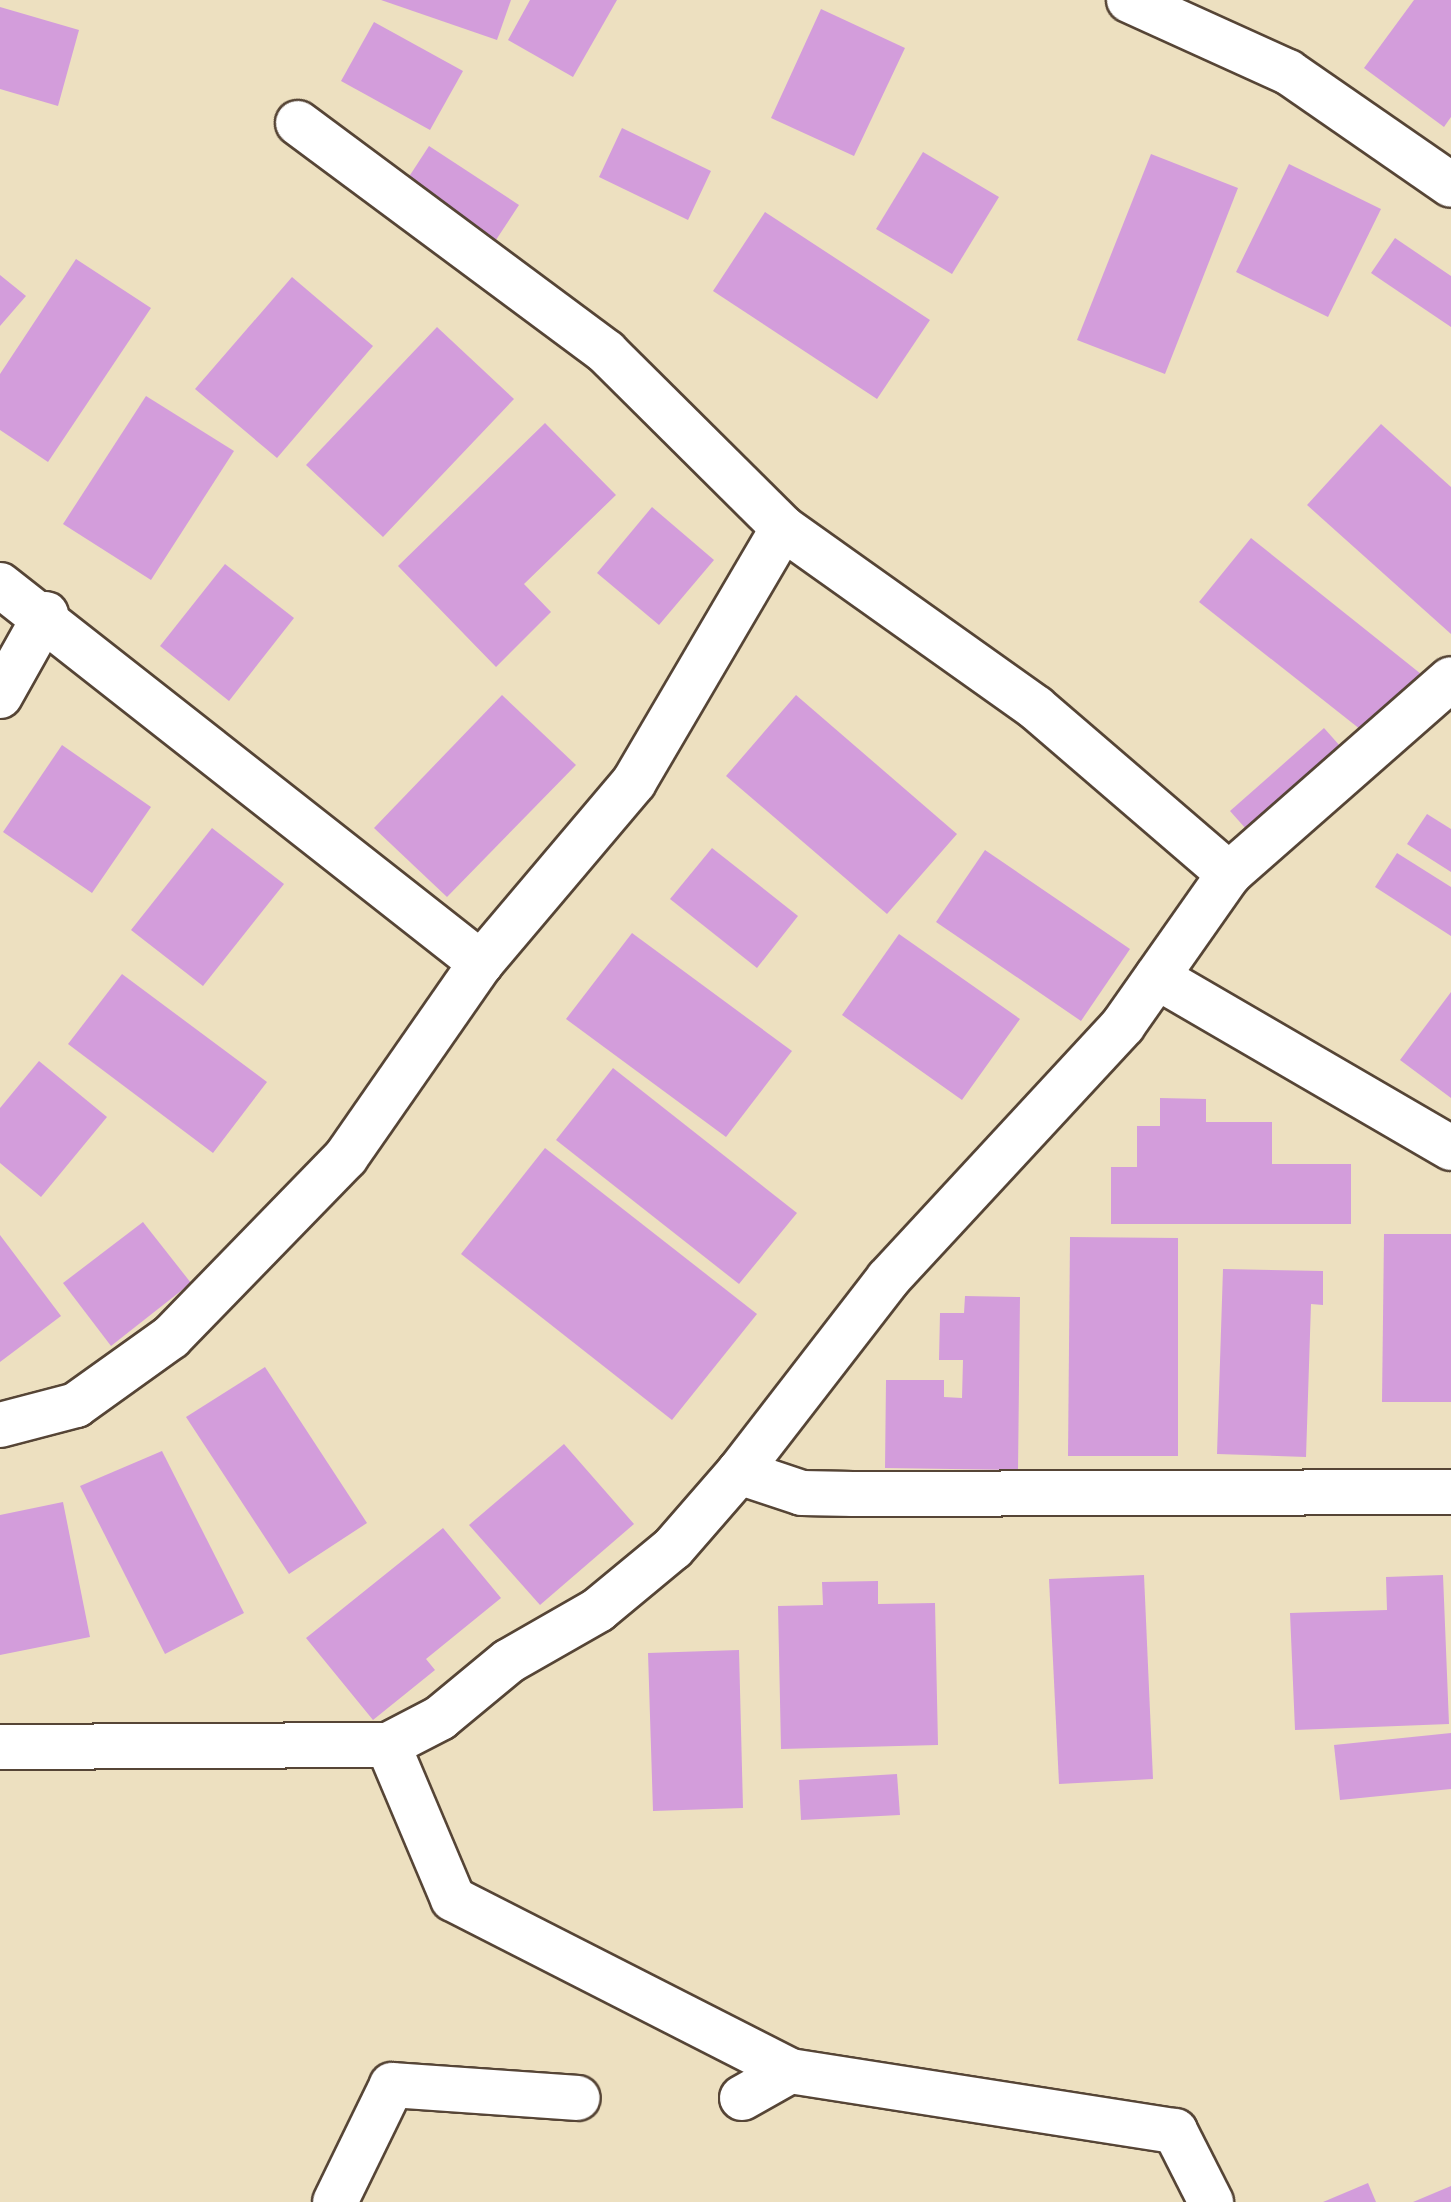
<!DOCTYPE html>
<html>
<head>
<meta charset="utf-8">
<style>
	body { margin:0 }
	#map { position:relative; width:1451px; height:2202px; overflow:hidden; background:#ede0c0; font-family:"IM FELL English",serif }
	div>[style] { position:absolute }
	.building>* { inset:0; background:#d39ddb }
	.roads { filter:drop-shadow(2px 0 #564536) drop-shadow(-2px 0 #564536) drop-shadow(0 2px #564536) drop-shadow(0 -2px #564536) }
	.street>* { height:44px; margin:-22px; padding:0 22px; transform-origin:22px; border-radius:22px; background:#fff }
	span { translate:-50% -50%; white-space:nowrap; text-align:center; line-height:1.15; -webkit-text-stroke:8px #fff; paint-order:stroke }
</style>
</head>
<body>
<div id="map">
	<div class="building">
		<i style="clip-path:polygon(381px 0,511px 0,497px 40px)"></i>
		<i style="clip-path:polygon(530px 0,617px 0,573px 77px,508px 40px)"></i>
		<i style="clip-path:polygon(1414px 0,1451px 0,1451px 117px,1444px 127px,1364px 68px)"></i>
		<i style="clip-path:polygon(0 7px,79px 30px,58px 106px,0 89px)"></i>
		<i style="clip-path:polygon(821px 9px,905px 48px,854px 156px,771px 118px)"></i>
		<i style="clip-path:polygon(374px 22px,463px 71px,430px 130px,341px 81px)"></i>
		<i style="clip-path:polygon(622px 128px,711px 171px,688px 220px,599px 177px)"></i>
		<i style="clip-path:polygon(429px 146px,519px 205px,488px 252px,399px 192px)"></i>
		<i style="clip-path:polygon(923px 152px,999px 197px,952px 274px,876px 229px)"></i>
		<i style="clip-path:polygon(1151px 154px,1238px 188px,1165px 374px,1077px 340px)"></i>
		<i style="clip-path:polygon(1289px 164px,1381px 209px,1328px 317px,1236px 272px)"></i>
		<i style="clip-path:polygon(765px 212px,930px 320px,877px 399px,713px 291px)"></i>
		<i style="clip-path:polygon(1395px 238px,1451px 276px,1451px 327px,1371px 273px)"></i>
		<i style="clip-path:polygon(76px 259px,151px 308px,48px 462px,0 430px,0 374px)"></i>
		<i style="clip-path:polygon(0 275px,26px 296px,0 326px)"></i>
		<i style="clip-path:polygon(292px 277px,373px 346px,277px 458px,195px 389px)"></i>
		<i style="clip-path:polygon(437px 327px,514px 399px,383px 537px,306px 465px)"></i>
		<i style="clip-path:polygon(146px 396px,234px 451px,151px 580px,63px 524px)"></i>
		<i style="clip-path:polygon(545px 423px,616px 495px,524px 584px,551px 612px,496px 667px,398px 566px)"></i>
		<i style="clip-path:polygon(1381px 424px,1451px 487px,1451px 634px,1307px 505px)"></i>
		<i style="clip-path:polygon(652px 507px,714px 560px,659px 625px,597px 573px)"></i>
		<i style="clip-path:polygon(1251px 538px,1421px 674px,1370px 737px,1199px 602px)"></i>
		<i style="clip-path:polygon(225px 564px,294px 618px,229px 701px,160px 646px)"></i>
		<i style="clip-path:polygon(502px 695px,576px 765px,447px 897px,374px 828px)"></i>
		<i style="clip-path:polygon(796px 695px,957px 834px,887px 914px,726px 776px)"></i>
		<i style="clip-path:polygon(1324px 728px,1349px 756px,1255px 839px,1230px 811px)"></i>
		<i style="clip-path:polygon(62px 745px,151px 807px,92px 893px,3px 832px)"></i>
		<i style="clip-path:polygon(1427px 814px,1451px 829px,1451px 872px,1407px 844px)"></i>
		<i style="clip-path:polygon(212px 828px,284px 884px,203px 986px,131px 930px)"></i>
		<i style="clip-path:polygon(712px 848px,798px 916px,757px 968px,670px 899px)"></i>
		<i style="clip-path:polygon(985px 850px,1130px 949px,1081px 1021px,936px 922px)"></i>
		<i style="clip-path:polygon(1397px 853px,1451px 887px,1451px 936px,1375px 887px)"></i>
		<i style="clip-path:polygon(632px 933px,792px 1051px,726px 1137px,566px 1019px)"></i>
		<i style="clip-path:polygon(899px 934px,1020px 1019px,962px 1100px,842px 1015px)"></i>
		<i style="clip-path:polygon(122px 974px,267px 1082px,213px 1153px,68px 1044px)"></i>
		<i style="clip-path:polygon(1451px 992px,1451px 1098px,1400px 1060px)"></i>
		<i style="clip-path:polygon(39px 1061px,107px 1117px,41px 1197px,0 1163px,0 1108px)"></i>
		<i style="clip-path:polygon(613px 1068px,797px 1213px,739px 1284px,556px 1140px)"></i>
		<i style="clip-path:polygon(1160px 1098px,1206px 1099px,1206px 1122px,1272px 1122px,1272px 1164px,1351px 1164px,1351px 1224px,1111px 1224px,1111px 1167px,1137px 1167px,1137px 1126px,1160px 1126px)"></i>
		<i style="clip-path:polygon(545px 1148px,757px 1314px,672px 1420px,461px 1254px)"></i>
		<i style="clip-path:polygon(143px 1222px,191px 1283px,111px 1346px,63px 1283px)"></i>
		<i style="clip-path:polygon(1384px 1234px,1451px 1234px,1451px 1402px,1382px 1402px)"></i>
		<i style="clip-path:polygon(0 1235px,61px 1316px,0 1362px)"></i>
		<i style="clip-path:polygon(1070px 1237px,1178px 1238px,1178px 1456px,1068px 1456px)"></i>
		<i style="clip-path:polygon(1223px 1269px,1323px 1271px,1323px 1305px,1311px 1304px,1306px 1457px,1217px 1454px)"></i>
		<i style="clip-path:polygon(965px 1296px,1020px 1297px,1018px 1470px,885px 1468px,886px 1380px,944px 1380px,944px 1397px,962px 1398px,963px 1360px,939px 1360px,940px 1313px,964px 1313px)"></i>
		<i style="clip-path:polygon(265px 1367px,367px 1523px,289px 1574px,186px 1417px)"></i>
		<i style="clip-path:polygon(564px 1444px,634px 1524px,540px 1605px,469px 1525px)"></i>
		<i style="clip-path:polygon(162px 1451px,244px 1613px,165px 1654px,80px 1486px)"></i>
		<i style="clip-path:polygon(63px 1502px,90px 1637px,0 1655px,0 1515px)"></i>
		<i style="clip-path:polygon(443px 1528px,501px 1598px,426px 1659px,435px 1670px,373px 1720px,306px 1638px)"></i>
		<i style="clip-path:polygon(1144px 1575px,1153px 1779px,1059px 1784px,1049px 1579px)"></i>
		<i style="clip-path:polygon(1443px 1575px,1449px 1724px,1295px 1730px,1290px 1613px,1387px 1610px,1386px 1577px)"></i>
		<i style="clip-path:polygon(878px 1581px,878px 1604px,935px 1603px,938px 1745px,781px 1749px,778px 1606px,823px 1605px,822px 1582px)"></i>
		<i style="clip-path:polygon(739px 1650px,743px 1808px,653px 1811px,648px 1653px)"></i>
		<i style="clip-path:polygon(1451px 1733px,1451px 1789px,1340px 1800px,1334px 1745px)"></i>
		<i style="clip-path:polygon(897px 1774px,900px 1815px,801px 1820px,799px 1780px)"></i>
		<i style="clip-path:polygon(1368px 2183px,1376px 2202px,1323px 2202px)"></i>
		<i style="clip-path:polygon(1451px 2186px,1451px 2202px,1413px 2202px)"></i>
	</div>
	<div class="roads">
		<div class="street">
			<i style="left:1129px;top:0;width:175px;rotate:24.4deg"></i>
			<i style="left:1288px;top:72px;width:198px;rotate:34.7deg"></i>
			<i style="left:298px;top:123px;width:384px;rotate:36.6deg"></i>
			<i style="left:606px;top:352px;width:250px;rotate:44.8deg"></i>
			<i style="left:783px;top:528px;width:310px;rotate:35.4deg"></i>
			<i style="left:1036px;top:708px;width:255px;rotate:40.7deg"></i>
			<i style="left:0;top:585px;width:612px;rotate:38.16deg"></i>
			<i style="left:0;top:696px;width:94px;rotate:-60.7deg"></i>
			<i style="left:1157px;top:977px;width:340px;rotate:30.2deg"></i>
			<i style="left:0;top:1425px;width:79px;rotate:-14.7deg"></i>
			<i style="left:76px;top:1405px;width:117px;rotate:-35.6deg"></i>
			<i style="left:171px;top:1337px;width:251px;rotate:-45.8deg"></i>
			<i style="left:346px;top:1157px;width:236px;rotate:-55.2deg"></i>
			<i style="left:481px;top:963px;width:237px;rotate:-49.8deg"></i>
			<i style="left:634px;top:782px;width:294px;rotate:-59.6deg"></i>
			<i style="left:739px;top:1472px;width:66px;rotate:18.4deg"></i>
			<i style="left:802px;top:1493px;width:51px;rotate:1.1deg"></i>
			<i style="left:853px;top:1494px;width:598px;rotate:-0.19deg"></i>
			<i style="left:388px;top:1745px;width:167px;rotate:67.1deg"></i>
			<i style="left:453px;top:1899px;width:378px;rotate:27deg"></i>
			<i style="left:790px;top:2071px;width:390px;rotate:8.9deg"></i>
			<i style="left:1175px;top:2131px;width:80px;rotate:63.1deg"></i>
			<i style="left:0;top:1747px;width:388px;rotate:-0.3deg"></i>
			<i style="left:388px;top:1745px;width:59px;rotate:-27.4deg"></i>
			<i style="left:440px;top:1718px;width:89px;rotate:-39.6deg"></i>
			<i style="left:509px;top:1661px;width:103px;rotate:-29.8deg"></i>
			<i style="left:598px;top:1610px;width:97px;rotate:-39.6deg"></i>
			<i style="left:673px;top:1548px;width:101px;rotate:-49deg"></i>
			<i style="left:739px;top:1472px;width:244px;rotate:-52.3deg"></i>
			<i style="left:888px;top:1279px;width:346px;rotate:-47.2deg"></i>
			<i style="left:1123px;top:1025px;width:184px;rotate:-54.9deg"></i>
			<i style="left:1229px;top:874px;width:295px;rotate:-41.3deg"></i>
			<i style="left:742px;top:2098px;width:55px;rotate:-29.4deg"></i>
			<i style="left:335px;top:2202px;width:130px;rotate:-64deg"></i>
			<i style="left:392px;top:2085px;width:186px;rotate:4deg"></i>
		</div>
	</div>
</div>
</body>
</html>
